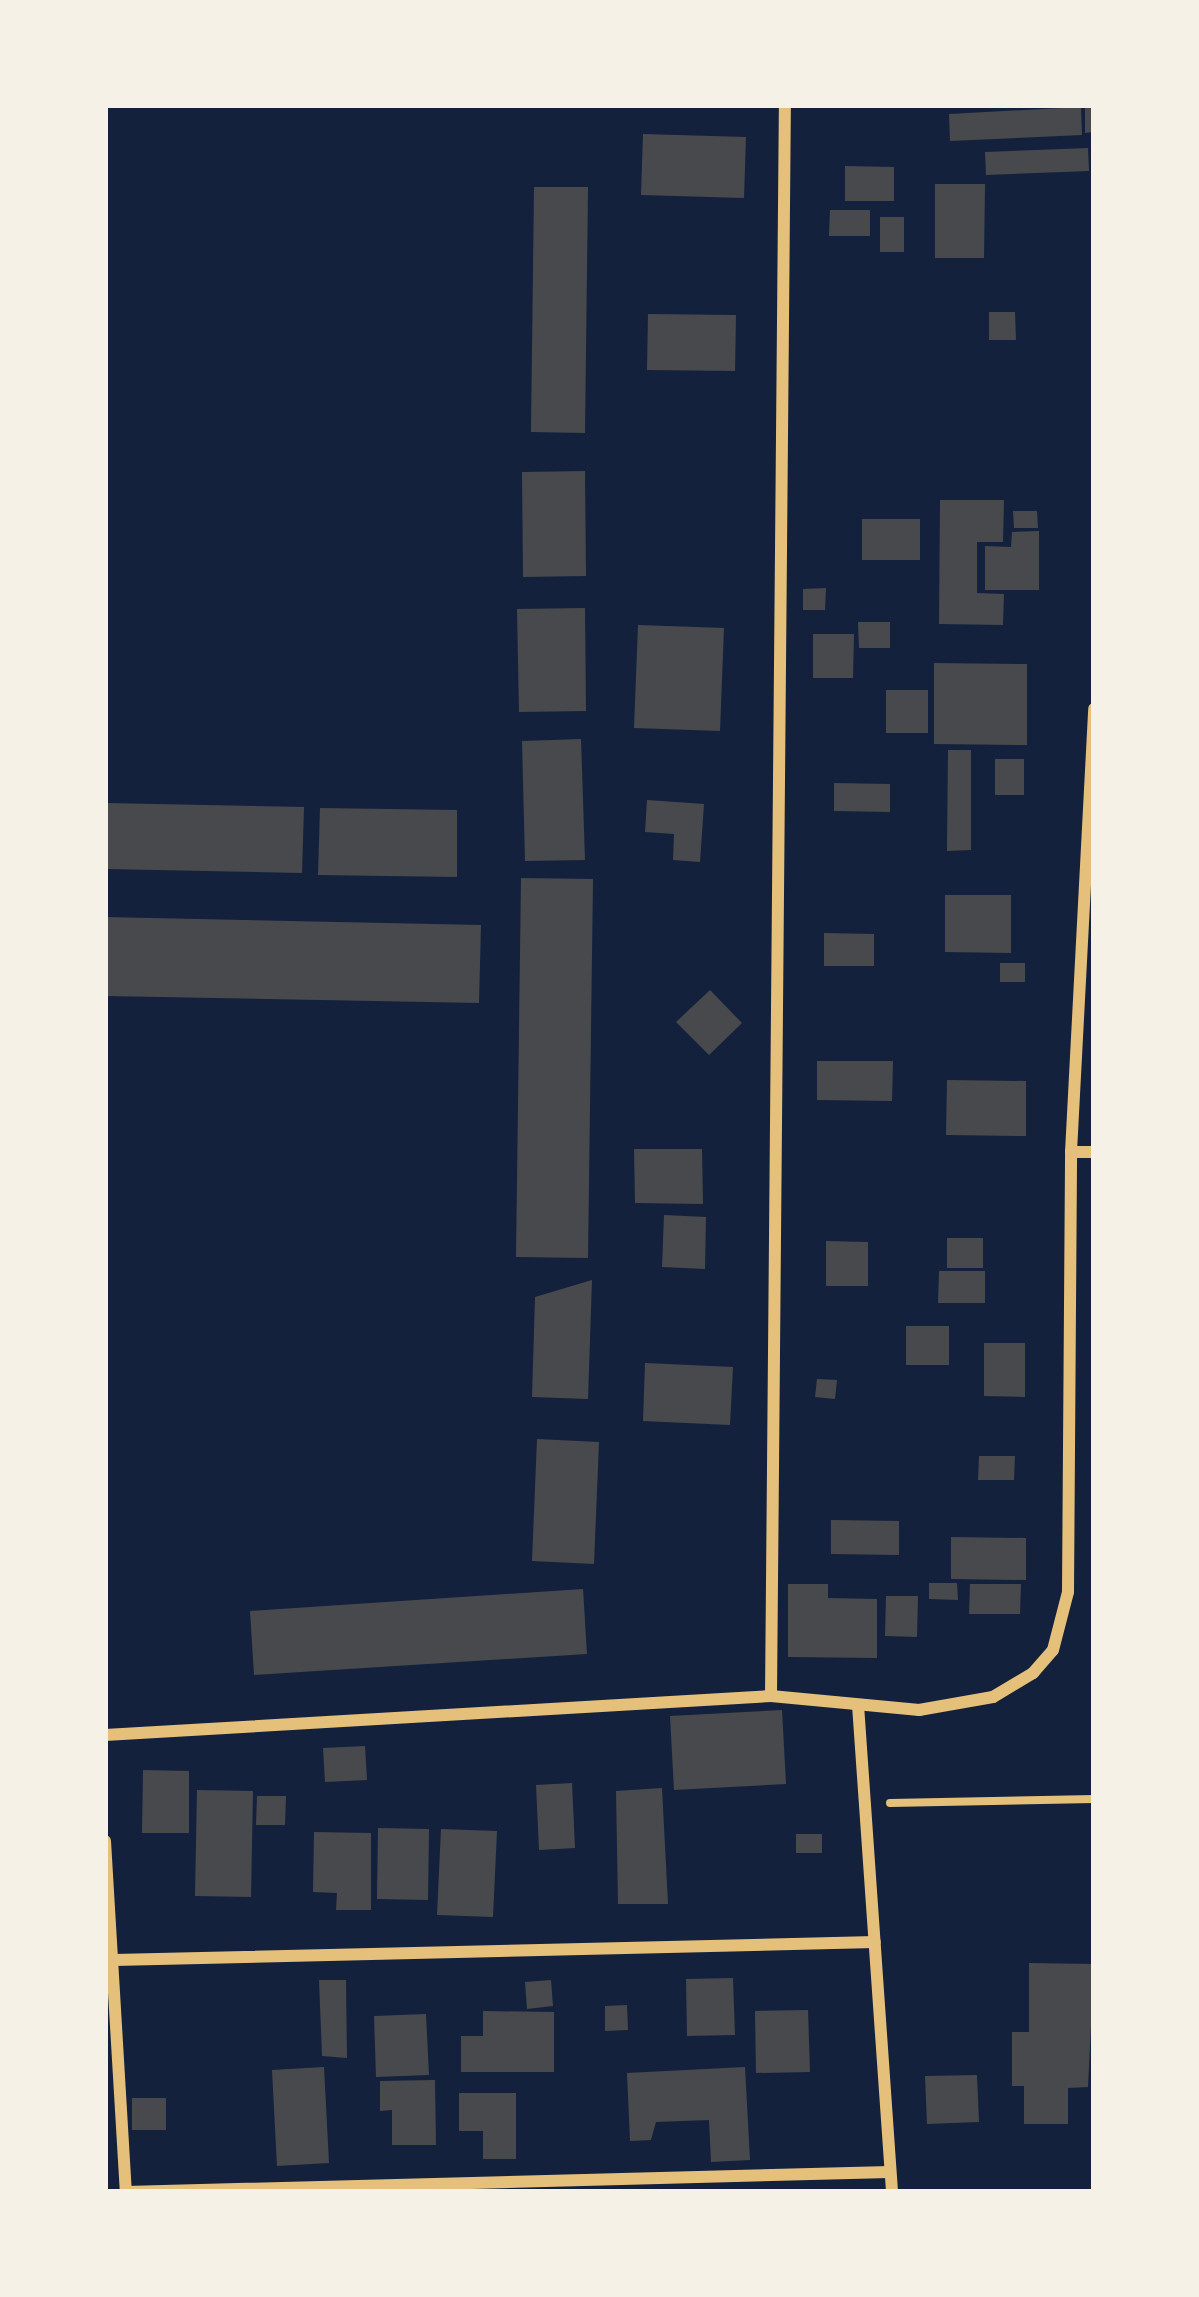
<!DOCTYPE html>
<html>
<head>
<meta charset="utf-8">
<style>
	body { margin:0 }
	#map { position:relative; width:1199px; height:2297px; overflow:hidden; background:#14213d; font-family:Poppins,sans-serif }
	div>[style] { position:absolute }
	.building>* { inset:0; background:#48494c }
	.path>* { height:8px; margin:-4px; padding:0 4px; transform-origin:4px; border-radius:4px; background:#e5c07b }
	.minor>* { height:12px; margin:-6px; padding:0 6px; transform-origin:6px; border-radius:6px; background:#e5c07b }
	span { translate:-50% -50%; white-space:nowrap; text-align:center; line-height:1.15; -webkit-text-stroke:12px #f6f1e7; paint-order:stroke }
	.frame { position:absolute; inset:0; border:108px solid #f6f1e7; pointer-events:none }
</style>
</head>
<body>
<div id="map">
	<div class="building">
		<i style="clip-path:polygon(1085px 105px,1094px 105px,1094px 132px,1085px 133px)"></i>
		<i style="clip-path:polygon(1081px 107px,1082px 135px,950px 141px,949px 114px)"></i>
		<i style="clip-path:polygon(643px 134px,746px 137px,744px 198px,641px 195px)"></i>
		<i style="clip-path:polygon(1088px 148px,1089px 171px,986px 175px,985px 152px)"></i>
		<i style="clip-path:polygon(845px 166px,894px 167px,894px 201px,845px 201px)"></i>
		<i style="clip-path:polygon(935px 184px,985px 184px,984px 258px,935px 258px)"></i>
		<i style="clip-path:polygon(534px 187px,588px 187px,585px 433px,531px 432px)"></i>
		<i style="clip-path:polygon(830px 210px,870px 210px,870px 236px,829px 236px)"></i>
		<i style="clip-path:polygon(880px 217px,904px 217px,904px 252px,880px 252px)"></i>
		<i style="clip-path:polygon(989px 312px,1015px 312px,1016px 340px,989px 340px)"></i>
		<i style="clip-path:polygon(648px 314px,736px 315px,735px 371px,647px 370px)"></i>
		<i style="clip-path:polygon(585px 471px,586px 576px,523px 577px,522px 472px)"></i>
		<i style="clip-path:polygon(940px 500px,1004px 500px,1003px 542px,977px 542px,977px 593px,1004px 594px,1003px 625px,939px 624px)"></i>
		<i style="clip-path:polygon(1013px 511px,1037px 511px,1038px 528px,1014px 528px)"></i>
		<i style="clip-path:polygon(862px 519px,920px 519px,920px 560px,862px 560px)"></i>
		<i style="clip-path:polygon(1039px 531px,1039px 590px,985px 590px,985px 546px,1011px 547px,1012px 532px)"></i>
		<i style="clip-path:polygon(826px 588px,825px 610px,803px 610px,803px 589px)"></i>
		<i style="clip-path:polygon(585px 608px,586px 711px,519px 712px,517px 609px)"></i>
		<i style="clip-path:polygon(858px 622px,890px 622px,890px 648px,859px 648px)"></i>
		<i style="clip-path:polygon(638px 625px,724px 628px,720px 731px,634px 728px)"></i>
		<i style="clip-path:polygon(813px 634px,854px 634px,853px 678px,813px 678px)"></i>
		<i style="clip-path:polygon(934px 663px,1027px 664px,1027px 745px,934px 744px)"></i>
		<i style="clip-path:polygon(886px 690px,928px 690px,928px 733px,886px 733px)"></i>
		<i style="clip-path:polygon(581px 739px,585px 860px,525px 861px,522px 741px)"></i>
		<i style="clip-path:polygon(948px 750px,971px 750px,971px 850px,947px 851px)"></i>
		<i style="clip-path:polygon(995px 759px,1024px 759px,1024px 795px,995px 795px)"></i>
		<i style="clip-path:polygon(834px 783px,890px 784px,890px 812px,834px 811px)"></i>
		<i style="clip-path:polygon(647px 800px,704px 804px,700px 862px,673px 860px,674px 834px,645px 832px)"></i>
		<i style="clip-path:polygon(105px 803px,304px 807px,302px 873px,105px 869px)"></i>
		<i style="clip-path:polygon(320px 808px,457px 810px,457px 877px,318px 875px)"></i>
		<i style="clip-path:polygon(521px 878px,593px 879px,588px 1258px,516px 1257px)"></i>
		<i style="clip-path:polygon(945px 895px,1011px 895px,1011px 953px,945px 952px)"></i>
		<i style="clip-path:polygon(105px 917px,481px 925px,479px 1003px,105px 996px)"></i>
		<i style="clip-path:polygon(824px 933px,874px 934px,874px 966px,824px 966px)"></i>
		<i style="clip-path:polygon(1000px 963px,1025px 963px,1025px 982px,1000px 982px)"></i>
		<i style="clip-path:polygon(710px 990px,742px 1023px,709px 1055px,676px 1022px)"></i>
		<i style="clip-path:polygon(817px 1061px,893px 1061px,892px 1101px,817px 1100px)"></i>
		<i style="clip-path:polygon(947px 1080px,1026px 1081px,1026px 1136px,946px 1135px)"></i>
		<i style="clip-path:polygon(634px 1149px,702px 1149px,703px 1204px,635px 1203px)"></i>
		<i style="clip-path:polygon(664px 1215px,706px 1217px,705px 1269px,662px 1267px)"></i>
		<i style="clip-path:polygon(947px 1238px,983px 1238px,983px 1268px,947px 1268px)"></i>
		<i style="clip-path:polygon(826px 1241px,868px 1242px,868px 1286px,826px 1286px)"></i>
		<i style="clip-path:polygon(939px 1271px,985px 1271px,985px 1303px,938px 1303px)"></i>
		<i style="clip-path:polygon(592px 1280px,588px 1399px,532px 1397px,535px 1297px)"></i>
		<i style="clip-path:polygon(906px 1326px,949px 1326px,949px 1365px,906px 1365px)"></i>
		<i style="clip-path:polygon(984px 1343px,1025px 1343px,1025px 1397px,984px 1396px)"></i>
		<i style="clip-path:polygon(645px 1363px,733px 1367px,730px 1425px,643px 1421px)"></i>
		<i style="clip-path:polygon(817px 1379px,837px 1380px,835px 1399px,815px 1397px)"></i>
		<i style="clip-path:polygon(537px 1439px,599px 1442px,594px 1564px,532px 1561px)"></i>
		<i style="clip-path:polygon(979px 1456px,1015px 1456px,1014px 1480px,978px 1480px)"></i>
		<i style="clip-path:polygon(831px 1520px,899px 1521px,899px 1555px,831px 1554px)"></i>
		<i style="clip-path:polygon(951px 1537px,1026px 1538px,1026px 1580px,951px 1579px)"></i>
		<i style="clip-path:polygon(929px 1583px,957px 1583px,958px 1600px,929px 1599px)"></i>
		<i style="clip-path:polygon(788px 1584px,828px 1584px,828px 1598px,877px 1599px,877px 1658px,788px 1657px)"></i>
		<i style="clip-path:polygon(970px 1584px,1021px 1584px,1020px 1614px,969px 1614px)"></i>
		<i style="clip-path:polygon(583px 1589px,587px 1654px,254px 1675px,250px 1611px)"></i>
		<i style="clip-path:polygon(886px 1596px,918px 1596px,917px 1637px,885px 1636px)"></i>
		<i style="clip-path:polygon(782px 1710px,786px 1784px,674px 1790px,670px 1716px)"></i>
		<i style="clip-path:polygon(365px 1746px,367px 1780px,325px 1782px,323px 1748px)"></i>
		<i style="clip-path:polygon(143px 1770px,189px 1771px,189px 1833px,142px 1833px)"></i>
		<i style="clip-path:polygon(572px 1783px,575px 1848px,539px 1850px,536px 1785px)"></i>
		<i style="clip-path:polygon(662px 1788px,668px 1904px,618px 1904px,616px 1791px)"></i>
		<i style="clip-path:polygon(197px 1790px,253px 1791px,251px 1897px,195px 1896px)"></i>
		<i style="clip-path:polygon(257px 1796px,286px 1796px,285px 1825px,256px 1825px)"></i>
		<i style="clip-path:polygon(378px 1828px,429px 1829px,428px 1900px,377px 1899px)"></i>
		<i style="clip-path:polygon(441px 1829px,497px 1831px,493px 1917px,437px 1915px)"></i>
		<i style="clip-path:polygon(314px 1832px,371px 1833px,371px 1910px,336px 1910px,337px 1893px,313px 1892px)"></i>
		<i style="clip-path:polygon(796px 1834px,822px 1834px,822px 1853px,796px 1853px)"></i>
		<i style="clip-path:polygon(1029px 1963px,1094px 1964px,1088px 2087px,1068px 2088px,1068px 2124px,1024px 2124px,1024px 2086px,1012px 2086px,1012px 2032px,1029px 2032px)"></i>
		<i style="clip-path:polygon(733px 1978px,735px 2035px,687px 2036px,686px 1979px)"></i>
		<i style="clip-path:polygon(319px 1980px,346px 1980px,347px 2058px,322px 2056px)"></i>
		<i style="clip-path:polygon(551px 1980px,553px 2006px,527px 2009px,525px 1982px)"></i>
		<i style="clip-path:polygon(627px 2005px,628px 2030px,605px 2031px,605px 2006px)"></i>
		<i style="clip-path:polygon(808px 2010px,810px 2072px,756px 2073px,755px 2011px)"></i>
		<i style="clip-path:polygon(483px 2011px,554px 2012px,554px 2072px,461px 2072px,461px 2036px,483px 2036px)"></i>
		<i style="clip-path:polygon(426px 2014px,429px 2075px,376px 2077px,374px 2016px)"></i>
		<i style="clip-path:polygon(324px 2067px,329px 2163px,277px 2166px,272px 2070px)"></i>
		<i style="clip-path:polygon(745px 2067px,750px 2160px,711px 2162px,709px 2120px,656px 2122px,651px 2140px,630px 2141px,627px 2073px)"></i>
		<i style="clip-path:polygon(977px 2075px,979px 2122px,927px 2124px,925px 2076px)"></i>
		<i style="clip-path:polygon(435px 2080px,436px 2145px,392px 2145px,392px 2110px,380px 2111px,380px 2081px)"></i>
		<i style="clip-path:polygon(459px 2093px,516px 2093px,516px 2159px,483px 2159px,483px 2131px,459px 2131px)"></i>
		<i style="clip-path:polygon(132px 2098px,166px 2098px,166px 2130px,132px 2130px)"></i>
	</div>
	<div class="path">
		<i style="left:890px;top:1803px;width:204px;rotate:-1.1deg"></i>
	</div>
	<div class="minor">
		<i style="left:1071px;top:1152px;width:23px"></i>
		<i style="left:771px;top:1696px;width:1591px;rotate:-89.5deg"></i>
		<i style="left:858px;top:1705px;width:488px;rotate:86deg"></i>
		<i style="left:105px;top:1735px;width:667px;rotate:-3.35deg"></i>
		<i style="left:771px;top:1696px;width:149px;rotate:5.4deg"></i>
		<i style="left:919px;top:1710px;width:75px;rotate:-10deg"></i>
		<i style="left:993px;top:1697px;width:47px;rotate:-31deg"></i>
		<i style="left:1033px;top:1673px;width:30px;rotate:-49deg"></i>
		<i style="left:1053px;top:1650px;width:60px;rotate:-75.5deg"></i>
		<i style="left:1068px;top:1592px;width:440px;rotate:-89.6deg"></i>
		<i style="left:1071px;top:1152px;width:444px;rotate:-87deg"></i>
		<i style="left:105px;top:1841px;width:352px;rotate:86.6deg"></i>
		<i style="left:114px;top:1960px;width:761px;rotate:-1.35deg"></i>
		<i style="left:126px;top:2192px;width:764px;rotate:-1.5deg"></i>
	</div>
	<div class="frame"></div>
</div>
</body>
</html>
